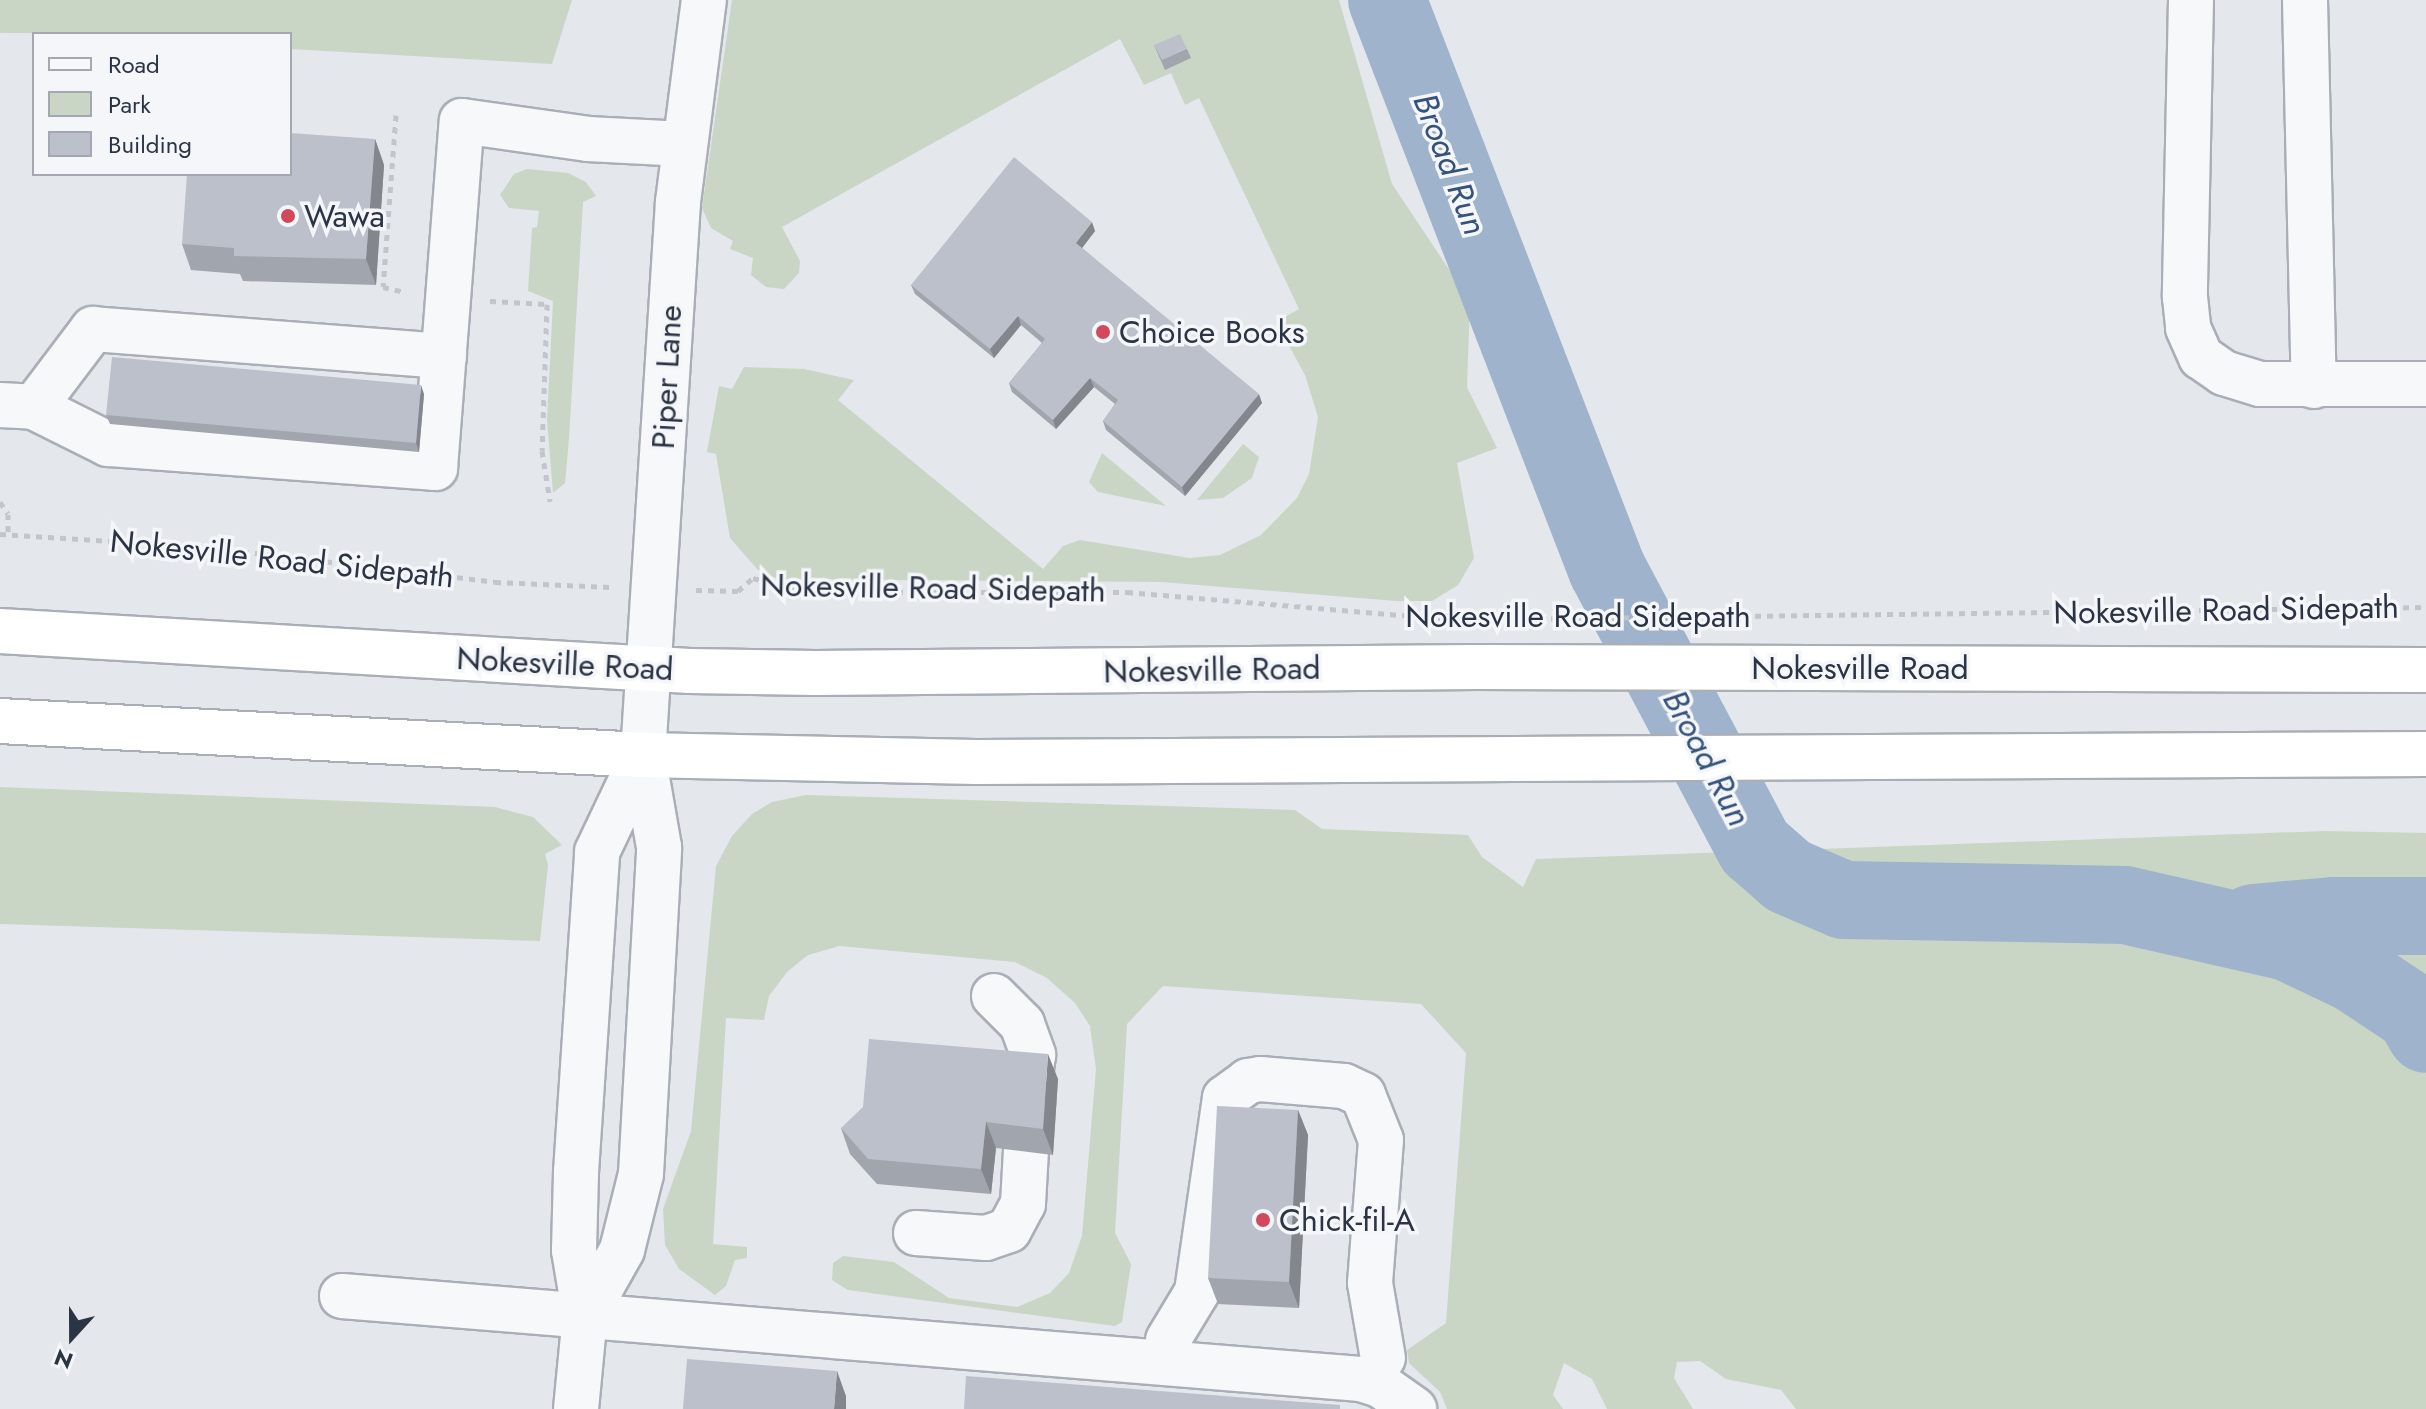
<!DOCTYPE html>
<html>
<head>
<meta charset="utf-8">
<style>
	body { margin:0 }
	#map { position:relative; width:2426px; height:1409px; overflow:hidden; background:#e4e7ec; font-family:Jost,sans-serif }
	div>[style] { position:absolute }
	.green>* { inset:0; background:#c9d6c5 }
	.river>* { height:78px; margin:-39px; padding:0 39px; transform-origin:39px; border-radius:39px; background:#9fb4cc }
	.path>* { height:5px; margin-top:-2.5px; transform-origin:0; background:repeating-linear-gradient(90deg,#c2c5cb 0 6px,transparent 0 12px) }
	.roads { filter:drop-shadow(2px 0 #a9aeb7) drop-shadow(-2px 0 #a9aeb7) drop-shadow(0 2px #a9aeb7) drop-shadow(0 -2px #a9aeb7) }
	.minor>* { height:44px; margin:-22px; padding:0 22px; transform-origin:22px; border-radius:22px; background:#f7f8fa }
	.highway>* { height:44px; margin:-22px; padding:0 22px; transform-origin:22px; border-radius:22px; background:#fff }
	.wall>* { inset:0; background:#a1a5ae }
	.shaded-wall>* { inset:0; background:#83868d }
	.building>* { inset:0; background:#bbc0ca }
	.dots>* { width:22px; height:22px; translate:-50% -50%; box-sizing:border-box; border:4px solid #f4f6f9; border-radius:50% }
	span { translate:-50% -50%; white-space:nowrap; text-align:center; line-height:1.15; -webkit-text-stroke:7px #f4f6f9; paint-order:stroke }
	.poi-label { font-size:32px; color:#2b3445 }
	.left { translate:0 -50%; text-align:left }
	.street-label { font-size:32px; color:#2b3445 }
	.water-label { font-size:34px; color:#34527a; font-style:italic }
	.legend { position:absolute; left:32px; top:32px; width:260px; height:144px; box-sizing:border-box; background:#f4f6f9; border:2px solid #a4a8b1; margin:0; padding:10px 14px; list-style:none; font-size:24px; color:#2b3445 }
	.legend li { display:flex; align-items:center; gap:16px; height:40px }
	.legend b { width:40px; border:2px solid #a4a8b1 }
	.north { position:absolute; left:32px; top:1297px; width:80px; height:80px; -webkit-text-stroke:6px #f4f6f9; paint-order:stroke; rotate:201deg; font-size:22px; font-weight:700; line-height:32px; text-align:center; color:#2b3445 }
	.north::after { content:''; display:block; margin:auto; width:28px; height:36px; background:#2b3445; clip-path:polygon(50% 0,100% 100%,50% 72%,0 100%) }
</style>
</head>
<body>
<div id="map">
	<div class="green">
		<i style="clip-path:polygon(0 0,572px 0,552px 64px,290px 49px,290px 34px,0 33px)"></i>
		<i style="clip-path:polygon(732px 0,1339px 0,1392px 184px,1470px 301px,1467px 387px,1497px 448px,1457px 463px,1474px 558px,1458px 585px,1432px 601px,1396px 601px,1161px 582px,778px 579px,758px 570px,730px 538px,716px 454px,707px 452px,719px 386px,732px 389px,744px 367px,804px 369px,854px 380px,838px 400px,1043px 569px,1063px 546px,1080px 540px,1190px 558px,1220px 555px,1261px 535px,1297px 498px,1309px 474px,1318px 417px,1305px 375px,1276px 322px,1299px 309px,1199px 98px,1185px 105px,1171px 73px,1144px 85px,1120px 39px,782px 227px,800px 261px,799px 273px,784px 289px,766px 287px,751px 275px,753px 258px,730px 249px,733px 241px,711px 228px,702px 208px)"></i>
		<i style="clip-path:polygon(527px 169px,568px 173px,586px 182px,596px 196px,583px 202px,569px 439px,565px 483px,553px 493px,547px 420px,553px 301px,528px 291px,532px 228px,537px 227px,539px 211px,509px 208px,500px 195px,514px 174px)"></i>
		<i style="clip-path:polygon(1243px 444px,1259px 457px,1252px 478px,1223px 498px,1197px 500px)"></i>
		<i style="clip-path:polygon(1102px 453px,1166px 506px,1098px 492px,1089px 482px)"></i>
		<i style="clip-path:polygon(0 787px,495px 807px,533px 817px,562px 845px,545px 854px,548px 865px,540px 941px,0 924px)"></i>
		<i style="clip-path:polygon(806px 795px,1295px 810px,1322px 829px,1468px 835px,1482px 857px,1523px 887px,1536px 859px,2325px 831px,2426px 833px,2426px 1409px,1796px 1409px,1781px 1390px,1726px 1379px,1700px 1361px,1677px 1362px,1674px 1378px,1693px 1409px,1607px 1409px,1592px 1379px,1564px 1363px,1553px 1395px,1563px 1409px,1447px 1409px,1440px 1392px,1409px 1363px,1407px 1350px,1446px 1323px,1466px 1053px,1421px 1004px,1163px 986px,1127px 1024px,1115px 1233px,1131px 1264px,1122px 1322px,1115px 1326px,848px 1290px,832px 1280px,833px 1263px,843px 1256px,894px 1262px,949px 1298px,1017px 1307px,1050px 1293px,1069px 1273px,1082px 1236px,1096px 1069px,1090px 1026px,1075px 1003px,1047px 978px,1015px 962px,839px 946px,808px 955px,787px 972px,769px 996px,764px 1020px,726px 1018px,713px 1244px,747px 1247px,747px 1258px,735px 1260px,726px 1286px,715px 1295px,679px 1269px,665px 1245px,663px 1209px,691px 1131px,716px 866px,732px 836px,752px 814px,772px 802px)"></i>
	</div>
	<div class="river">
		<i style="left:1387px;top:0;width:610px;rotate:68.86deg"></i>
		<i style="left:1607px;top:569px;width:315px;rotate:62deg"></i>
		<i style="left:1755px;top:847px;width:44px;rotate:41.3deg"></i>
		<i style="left:1788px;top:876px;width:61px;rotate:23.2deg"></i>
		<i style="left:1844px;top:900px;width:281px;rotate:1deg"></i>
		<i style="left:2125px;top:905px;width:167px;rotate:12.8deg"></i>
		<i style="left:2288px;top:942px;width:74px;rotate:25.5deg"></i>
		<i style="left:2355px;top:974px;width:71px;rotate:33.5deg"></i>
		<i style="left:2414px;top:1013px;width:24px;rotate:60deg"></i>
		<i style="left:2253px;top:923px;width:80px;rotate:-5deg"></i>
		<i style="left:2333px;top:916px;width:93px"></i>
	</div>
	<div class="path">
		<i style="left:396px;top:115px;width:172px;rotate:94.3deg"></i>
		<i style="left:383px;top:287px;width:23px;rotate:13deg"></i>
		<i style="left:490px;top:301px;width:57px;rotate:3deg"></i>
		<i style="left:547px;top:304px;width:147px;rotate:91.9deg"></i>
		<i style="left:542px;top:451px;width:51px;rotate:80.9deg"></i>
		<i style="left:0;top:502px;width:14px;rotate:56deg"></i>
		<i style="left:8px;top:514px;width:20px;rotate:90deg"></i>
		<i style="left:0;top:534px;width:207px;rotate:3.6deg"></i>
		<i style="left:207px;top:547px;width:290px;rotate:6.9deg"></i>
		<i style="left:495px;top:582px;width:115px;rotate:2.5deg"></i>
		<i style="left:696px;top:590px;width:42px;rotate:1.4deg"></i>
		<i style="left:738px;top:591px;width:20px;rotate:-41deg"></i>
		<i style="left:753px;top:578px;width:50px;rotate:16.3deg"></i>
		<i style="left:801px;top:592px;width:326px"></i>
		<i style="left:1127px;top:592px;width:331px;rotate:4.8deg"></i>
		<i style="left:1503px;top:619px;width:923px;rotate:-0.74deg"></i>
	</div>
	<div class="roads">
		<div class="minor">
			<i style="left:2191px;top:0;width:297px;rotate:91.2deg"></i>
			<i style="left:2185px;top:297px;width:31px;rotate:84deg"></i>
			<i style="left:2188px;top:328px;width:32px;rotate:66deg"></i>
			<i style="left:2201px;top:357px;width:28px;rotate:35deg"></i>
			<i style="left:2224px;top:373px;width:38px;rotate:17deg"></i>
			<i style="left:2260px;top:384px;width:166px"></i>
			<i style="left:2305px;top:0;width:386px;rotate:88.7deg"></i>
			<i style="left:0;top:405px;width:34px;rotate:3deg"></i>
			<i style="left:34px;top:407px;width:83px;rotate:26.6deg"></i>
			<i style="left:108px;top:444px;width:328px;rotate:4.2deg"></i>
			<i style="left:435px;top:468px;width:348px;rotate:-85.6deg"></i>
			<i style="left:462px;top:121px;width:127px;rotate:8.1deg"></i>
			<i style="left:588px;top:139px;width:96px;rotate:3deg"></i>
			<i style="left:34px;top:407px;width:98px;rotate:-52.9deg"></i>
			<i style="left:93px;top:329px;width:352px;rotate:4.4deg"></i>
			<i style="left:994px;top:996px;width:40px;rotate:45deg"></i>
			<i style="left:1022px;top:1024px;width:33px;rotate:70deg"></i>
			<i style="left:1033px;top:1055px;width:22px;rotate:98deg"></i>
			<i style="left:916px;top:1233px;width:70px;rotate:4.1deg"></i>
			<i style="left:986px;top:1238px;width:24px;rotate:-19deg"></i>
			<i style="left:1009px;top:1230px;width:30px;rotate:-62deg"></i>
			<i style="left:1023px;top:1204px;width:53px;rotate:-86.8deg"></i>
			<i style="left:342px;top:1296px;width:1022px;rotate:4.66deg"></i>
			<i style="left:1361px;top:1379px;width:20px;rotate:18deg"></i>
			<i style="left:1380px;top:1385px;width:42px;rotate:35.2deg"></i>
			<i style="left:585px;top:1316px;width:76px;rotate:-60.7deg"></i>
			<i style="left:622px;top:1250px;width:78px;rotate:-76deg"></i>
			<i style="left:641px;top:1174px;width:327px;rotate:-86.8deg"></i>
			<i style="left:659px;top:847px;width:93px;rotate:-99.9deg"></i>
			<i style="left:643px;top:755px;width:554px;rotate:-86.38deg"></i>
			<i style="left:678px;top:202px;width:204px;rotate:-82.7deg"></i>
			<i style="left:1168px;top:1340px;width:56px;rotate:-58.9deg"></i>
			<i style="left:1197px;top:1292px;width:196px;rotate:-81.8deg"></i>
			<i style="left:1225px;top:1098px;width:29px;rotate:-36deg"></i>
			<i style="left:1248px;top:1081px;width:12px;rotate:-9deg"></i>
			<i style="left:1260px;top:1079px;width:84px;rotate:4.8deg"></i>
			<i style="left:1344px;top:1086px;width:21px;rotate:25deg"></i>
			<i style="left:1363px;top:1095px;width:48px;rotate:68.2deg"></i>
			<i style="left:1381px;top:1140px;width:143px;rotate:94.4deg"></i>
			<i style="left:1370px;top:1283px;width:76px;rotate:80.2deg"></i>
			<i style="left:576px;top:1409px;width:93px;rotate:-84.5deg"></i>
			<i style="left:585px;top:1316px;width:67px;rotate:-99.5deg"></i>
			<i style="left:574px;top:1250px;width:78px;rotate:-88.5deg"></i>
			<i style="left:576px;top:1172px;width:321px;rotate:-86.2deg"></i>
			<i style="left:597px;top:852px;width:107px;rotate:-64.6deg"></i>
		</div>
		<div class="highway">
			<i style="left:0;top:631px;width:691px;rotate:3.32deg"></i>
			<i style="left:690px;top:671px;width:125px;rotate:0.9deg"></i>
			<i style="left:815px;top:673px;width:662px;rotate:-0.52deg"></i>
			<i style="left:1477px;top:667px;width:949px;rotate:0.18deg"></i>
			<i style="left:0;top:721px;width:644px;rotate:3.03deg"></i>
			<i style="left:643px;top:755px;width:333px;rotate:1.2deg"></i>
			<i style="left:976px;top:762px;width:1450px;rotate:-0.32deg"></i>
		</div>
	</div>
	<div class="wall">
		<i style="clip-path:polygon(1154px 45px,1187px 49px,1191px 58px,1165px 70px)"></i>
		<i style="clip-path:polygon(375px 139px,384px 165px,376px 285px,243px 281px,240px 274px,191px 270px,182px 244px)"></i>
		<i style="clip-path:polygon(1095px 231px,1082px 248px,1262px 403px,1185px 496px,1106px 430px,1103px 421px,1115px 404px,1094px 387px,1056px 429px,1012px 392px,1009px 383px,1042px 343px,1021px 325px,994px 358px,915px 294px,911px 285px)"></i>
		<i style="clip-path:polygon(424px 394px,419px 452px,110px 424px,106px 415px)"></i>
		<i style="clip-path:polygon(1058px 1079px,1053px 1155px,996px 1148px,991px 1194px,877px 1184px,850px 1154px,841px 1128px)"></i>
		<i style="clip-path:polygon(1298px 1110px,1308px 1135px,1299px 1308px,1218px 1304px,1208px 1278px)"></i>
	</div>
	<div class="shaded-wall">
		<i style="clip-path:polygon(375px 139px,384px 165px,376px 285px,366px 259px)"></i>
		<i style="clip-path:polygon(1092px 222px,1095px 231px,1079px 252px,1076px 243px)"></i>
		<i style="clip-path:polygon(1018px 316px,1021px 325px,994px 358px,990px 349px)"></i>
		<i style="clip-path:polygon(1090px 378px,1094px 387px,1056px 429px,1053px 420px)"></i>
		<i style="clip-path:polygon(421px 385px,424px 394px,419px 452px,416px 443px)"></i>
		<i style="clip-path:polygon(1259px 394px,1262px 403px,1185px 496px,1182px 487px)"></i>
		<i style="clip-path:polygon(1048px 1054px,1058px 1079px,1053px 1155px,1043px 1129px)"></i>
		<i style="clip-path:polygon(1298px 1110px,1308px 1135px,1299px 1308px,1289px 1282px)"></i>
		<i style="clip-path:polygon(986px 1122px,996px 1148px,991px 1194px,981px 1169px)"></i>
		<i style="clip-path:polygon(837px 1371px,846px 1396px,846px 1409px,834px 1409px)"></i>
	</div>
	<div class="building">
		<i style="clip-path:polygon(1180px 34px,1187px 49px,1162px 60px,1154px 45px)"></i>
		<i style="clip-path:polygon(290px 133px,375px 139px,366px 259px,234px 256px,234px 248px,182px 244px,187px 174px,290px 174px)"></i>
		<i style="clip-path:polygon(1014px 157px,1092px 222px,1076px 243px,1259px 394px,1182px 487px,1103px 421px,1118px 400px,1090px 378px,1053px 420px,1009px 383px,1045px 339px,1018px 316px,990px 349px,911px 285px)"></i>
		<i style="clip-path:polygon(112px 357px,421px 385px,416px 443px,106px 415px)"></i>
		<i style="clip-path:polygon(869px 1039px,1048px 1054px,1043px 1129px,986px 1122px,981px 1169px,868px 1159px,841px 1128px,863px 1107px)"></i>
		<i style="clip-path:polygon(1217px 1106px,1298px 1110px,1289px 1282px,1208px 1278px)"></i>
		<i style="clip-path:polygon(687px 1359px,837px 1371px,834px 1409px,683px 1409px)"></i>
		<i style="clip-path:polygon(966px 1376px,1340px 1405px,1340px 1409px,964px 1409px)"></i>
	</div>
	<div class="dots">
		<i style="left:288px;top:216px;background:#d1495b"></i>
		<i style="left:1103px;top:332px;background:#d1495b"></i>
		<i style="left:1263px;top:1220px;background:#d1495b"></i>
	</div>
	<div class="poi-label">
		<span class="left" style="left:304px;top:216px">Wawa</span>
		<span class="left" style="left:1119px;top:332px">Choice Books</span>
		<span class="left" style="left:1279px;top:1220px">Chick-fil-A</span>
	</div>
	<div class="street-label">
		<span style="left:667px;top:377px;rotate:-87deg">Piper Lane</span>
		<span style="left:282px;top:559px;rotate:6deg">Nokesville Road Sidepath</span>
		<span style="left:933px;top:588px;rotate:1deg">Nokesville Road Sidepath</span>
		<span style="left:2226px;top:610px;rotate:-1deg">Nokesville Road Sidepath</span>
		<span style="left:1578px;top:616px">Nokesville Road Sidepath</span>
		<span style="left:565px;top:664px;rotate:3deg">Nokesville Road</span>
		<span style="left:1860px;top:668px">Nokesville Road</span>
		<span style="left:1212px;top:670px;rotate:-1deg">Nokesville Road</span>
	</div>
	<div class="water-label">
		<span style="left:1450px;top:164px;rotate:69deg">Broad Run</span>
		<span style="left:1707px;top:758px;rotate:62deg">Broad Run</span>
	</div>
	<ul class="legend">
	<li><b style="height:10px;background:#f7f8fa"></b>Road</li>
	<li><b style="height:22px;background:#c9d6c5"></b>Park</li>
	<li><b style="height:22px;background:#bbc0ca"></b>Building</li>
	</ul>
	<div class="north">N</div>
</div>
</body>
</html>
